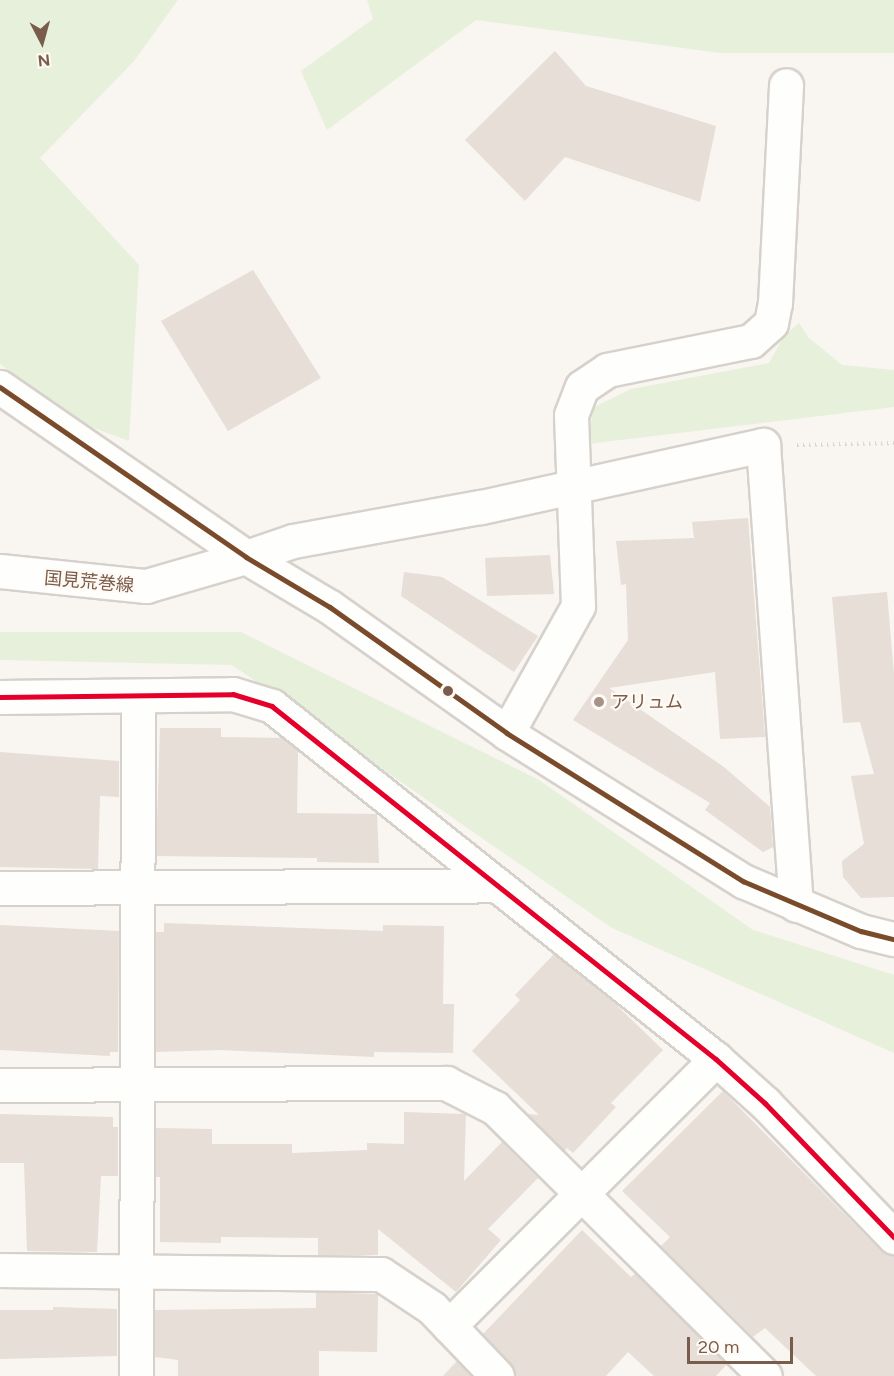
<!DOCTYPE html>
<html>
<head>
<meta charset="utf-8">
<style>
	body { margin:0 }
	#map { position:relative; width:894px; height:1376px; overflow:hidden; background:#f9f5f0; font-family:Figtree,"Noto Sans JP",sans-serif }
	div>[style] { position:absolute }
	.green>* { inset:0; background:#e7f0db }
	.building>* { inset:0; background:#e6ded7 }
	.path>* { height:4px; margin-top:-2px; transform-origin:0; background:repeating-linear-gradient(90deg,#dcd5d0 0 1.5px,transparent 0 6px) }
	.roads { filter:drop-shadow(2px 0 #d7d1cb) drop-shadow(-2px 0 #d7d1cb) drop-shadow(0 2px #d7d1cb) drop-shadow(0 -2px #d7d1cb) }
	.street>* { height:33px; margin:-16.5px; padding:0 16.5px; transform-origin:16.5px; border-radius:16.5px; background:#fefefd }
	.secondary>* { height:33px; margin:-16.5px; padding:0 16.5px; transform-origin:16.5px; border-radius:16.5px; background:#fefefd }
	.bus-1>* { height:4.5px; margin:-2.25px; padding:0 2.25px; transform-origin:2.25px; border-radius:2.25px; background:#7a4b2a }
	.bus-2>* { height:4.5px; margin:-2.25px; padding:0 2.25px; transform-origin:2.25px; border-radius:2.25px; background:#e4002b }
	.dots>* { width:16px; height:16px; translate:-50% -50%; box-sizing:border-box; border:3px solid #fffaf3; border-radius:50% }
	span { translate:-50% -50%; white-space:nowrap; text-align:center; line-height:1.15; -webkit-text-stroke:4.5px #fffaf3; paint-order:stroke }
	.street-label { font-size:18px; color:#7a5c4d }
	.poi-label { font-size:18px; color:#7a5c4d }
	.left { translate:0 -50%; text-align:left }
	.north { position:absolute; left:12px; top:12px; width:60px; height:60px; -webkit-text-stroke:4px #fffaf3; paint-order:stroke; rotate:174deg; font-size:16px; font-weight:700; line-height:24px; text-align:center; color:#7a5c4d }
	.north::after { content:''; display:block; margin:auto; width:21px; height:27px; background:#7a5c4d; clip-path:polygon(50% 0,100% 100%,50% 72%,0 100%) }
	.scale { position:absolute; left:687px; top:1337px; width:106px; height:27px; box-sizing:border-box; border:3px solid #7a5c4d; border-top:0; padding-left:8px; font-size:18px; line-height:21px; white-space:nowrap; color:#7a5c4d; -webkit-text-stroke:4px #fffaf3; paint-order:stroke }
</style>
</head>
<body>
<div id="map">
	<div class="green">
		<i style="clip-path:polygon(0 0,178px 0,134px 61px,40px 158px,139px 265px,129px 441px,89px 426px,0 364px)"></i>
		<i style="clip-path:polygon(367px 0,894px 0,894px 53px,720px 53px,476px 20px,327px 130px,301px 71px,373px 19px)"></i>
		<i style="clip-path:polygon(799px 323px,809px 338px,842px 365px,894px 370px,894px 407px,587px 444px,594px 407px,631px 389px,769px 363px,784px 336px)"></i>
		<i style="clip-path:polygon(0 632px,241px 632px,539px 780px,753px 930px,894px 975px,894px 1053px,612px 928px,232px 665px,0 660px)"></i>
	</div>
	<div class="building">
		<i style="clip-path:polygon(555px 51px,586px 86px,716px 126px,700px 202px,565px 157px,525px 201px,465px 140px)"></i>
		<i style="clip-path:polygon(253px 270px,321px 378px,228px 431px,161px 321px)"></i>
		<i style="clip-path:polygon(748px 518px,765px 737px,720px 739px,715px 672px,609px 688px,724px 767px,770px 807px,773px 847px,763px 852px,705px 810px,710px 803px,573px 720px,628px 640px,626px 584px,621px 585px,616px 541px,694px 538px,692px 522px)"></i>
		<i style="clip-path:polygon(550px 555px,554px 594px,487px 596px,485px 558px)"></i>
		<i style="clip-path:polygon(404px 572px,442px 577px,538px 636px,514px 672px,401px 596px)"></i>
		<i style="clip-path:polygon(887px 592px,894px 674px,894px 897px,861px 898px,843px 877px,842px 861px,864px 844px,851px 776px,874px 774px,860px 722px,843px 723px,832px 597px)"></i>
		<i style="clip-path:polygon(160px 728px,221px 728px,221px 737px,282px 738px,298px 751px,297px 813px,377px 814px,379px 863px,317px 862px,317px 858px,156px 856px)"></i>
		<i style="clip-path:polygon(0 752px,119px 761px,119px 797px,100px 796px,98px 869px,0 867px)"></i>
		<i style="clip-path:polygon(164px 923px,383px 931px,383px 925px,444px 926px,443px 1004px,454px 1004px,453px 1053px,374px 1052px,374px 1057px,220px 1050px,156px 1052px,156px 932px,164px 932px)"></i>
		<i style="clip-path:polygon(0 925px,119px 931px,118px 1052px,110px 1052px,110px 1056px,0 1050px)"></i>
		<i style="clip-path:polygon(554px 954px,606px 995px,663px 1050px,611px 1103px,616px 1107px,573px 1153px,567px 1148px,564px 1151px,528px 1114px,539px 1115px,472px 1051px,520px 1000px,515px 995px)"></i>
		<i style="clip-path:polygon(723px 1091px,880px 1250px,894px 1255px,894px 1376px,816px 1376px,765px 1328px,753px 1337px,661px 1246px,670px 1237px,622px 1191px)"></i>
		<i style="clip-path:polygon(404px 1112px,466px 1114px,464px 1181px,502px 1142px,538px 1178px,488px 1229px,501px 1240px,456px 1292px,378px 1229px,378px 1255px,318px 1255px,318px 1238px,221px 1237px,221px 1243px,160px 1242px,160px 1177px,155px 1177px,155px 1128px,212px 1129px,212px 1144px,292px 1144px,292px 1153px,367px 1150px,367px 1143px,404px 1144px)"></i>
		<i style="clip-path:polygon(0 1114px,113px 1117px,113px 1127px,118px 1127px,118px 1176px,101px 1176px,97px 1252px,27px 1251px,24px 1163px,0 1163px)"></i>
		<i style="clip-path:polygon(582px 1230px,631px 1277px,635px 1274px,727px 1364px,716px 1376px,654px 1376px,628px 1352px,606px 1376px,515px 1376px,511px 1363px,483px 1334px)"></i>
		<i style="clip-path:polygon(316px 1292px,378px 1294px,377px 1352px,319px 1351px,319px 1376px,178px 1376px,178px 1360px,155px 1357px,155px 1310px,316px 1308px)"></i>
		<i style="clip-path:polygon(53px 1307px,117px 1309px,117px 1356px,0 1359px,0 1310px,53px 1310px)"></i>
		<i style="clip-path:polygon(457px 1361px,471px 1376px,443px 1376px)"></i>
	</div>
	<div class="path">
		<i style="left:797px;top:445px;width:97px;rotate:-1.2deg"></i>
	</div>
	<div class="roads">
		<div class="street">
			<i style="left:246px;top:557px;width:50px;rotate:-18.8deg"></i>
			<i style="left:293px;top:541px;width:191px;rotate:-10.3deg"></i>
			<i style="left:481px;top:507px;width:289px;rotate:-12.4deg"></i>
			<i style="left:763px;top:445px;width:461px;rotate:85.9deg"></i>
			<i style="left:0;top:697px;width:233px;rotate:-0.7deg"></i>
			<i style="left:233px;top:694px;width:41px;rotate:17.1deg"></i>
			<i style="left:272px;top:706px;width:567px;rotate:38.49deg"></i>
			<i style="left:716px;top:1059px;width:66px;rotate:41.9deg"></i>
			<i style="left:765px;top:1103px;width:186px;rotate:46.1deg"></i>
			<i style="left:507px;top:733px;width:145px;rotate:-60.8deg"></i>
			<i style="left:578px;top:606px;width:191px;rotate:-92.1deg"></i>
			<i style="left:571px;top:415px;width:30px;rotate:-69deg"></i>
			<i style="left:582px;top:387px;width:30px;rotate:-34deg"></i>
			<i style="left:607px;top:370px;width:147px;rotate:-11.4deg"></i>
			<i style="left:751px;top:341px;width:27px;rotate:-42deg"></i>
			<i style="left:771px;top:323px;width:20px;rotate:-79deg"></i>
			<i style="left:775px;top:303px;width:218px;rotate:-87.1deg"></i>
			<i style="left:0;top:888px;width:495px;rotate:-0.3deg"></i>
			<i style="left:0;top:1085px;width:446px;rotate:-0.3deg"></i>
			<i style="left:446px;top:1083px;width:55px;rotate:27deg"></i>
			<i style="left:495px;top:1108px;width:380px;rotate:44.8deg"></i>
			<i style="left:0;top:1270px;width:381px;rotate:0.6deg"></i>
			<i style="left:381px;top:1274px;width:61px;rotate:33.7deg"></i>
			<i style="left:432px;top:1308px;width:94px;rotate:46.3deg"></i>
			<i style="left:449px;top:1326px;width:378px;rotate:-45deg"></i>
			<i style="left:136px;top:1376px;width:679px;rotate:-89.83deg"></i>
		</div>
		<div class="secondary">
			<i style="left:0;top:387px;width:299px;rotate:34.6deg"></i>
			<i style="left:246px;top:557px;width:98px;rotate:30.8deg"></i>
			<i style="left:330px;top:607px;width:217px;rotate:35.4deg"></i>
			<i style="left:507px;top:733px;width:279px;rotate:32.1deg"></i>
			<i style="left:743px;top:881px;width:128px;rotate:23deg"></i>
			<i style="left:861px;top:931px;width:34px;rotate:14deg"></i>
			<i style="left:0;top:571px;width:147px;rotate:5.9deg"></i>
			<i style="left:146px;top:586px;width:104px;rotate:-16.2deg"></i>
		</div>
	</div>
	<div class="bus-1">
		<i style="left:0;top:387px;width:299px;rotate:34.6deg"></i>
		<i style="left:246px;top:557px;width:98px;rotate:30.8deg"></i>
		<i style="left:330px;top:607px;width:217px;rotate:35.4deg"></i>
		<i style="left:507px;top:733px;width:279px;rotate:32.1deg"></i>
		<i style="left:743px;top:881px;width:128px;rotate:23deg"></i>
		<i style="left:861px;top:931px;width:34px;rotate:14deg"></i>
	</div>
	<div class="bus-2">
		<i style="left:0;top:697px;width:233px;rotate:-0.7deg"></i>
		<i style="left:233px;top:694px;width:41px;rotate:17.1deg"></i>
		<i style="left:272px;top:706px;width:567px;rotate:38.49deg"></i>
		<i style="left:716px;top:1059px;width:66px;rotate:41.9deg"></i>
		<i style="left:765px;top:1103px;width:186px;rotate:46.1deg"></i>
	</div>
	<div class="dots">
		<i style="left:448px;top:691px;background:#7a5c4d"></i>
		<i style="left:599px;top:702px;background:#a69286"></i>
	</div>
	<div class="street-label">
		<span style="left:89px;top:582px;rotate:5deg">国見荒巻線</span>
	</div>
	<div class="poi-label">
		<span class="left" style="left:611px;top:702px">アリュム</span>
	</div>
	<div class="north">N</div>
	<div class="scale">20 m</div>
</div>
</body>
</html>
